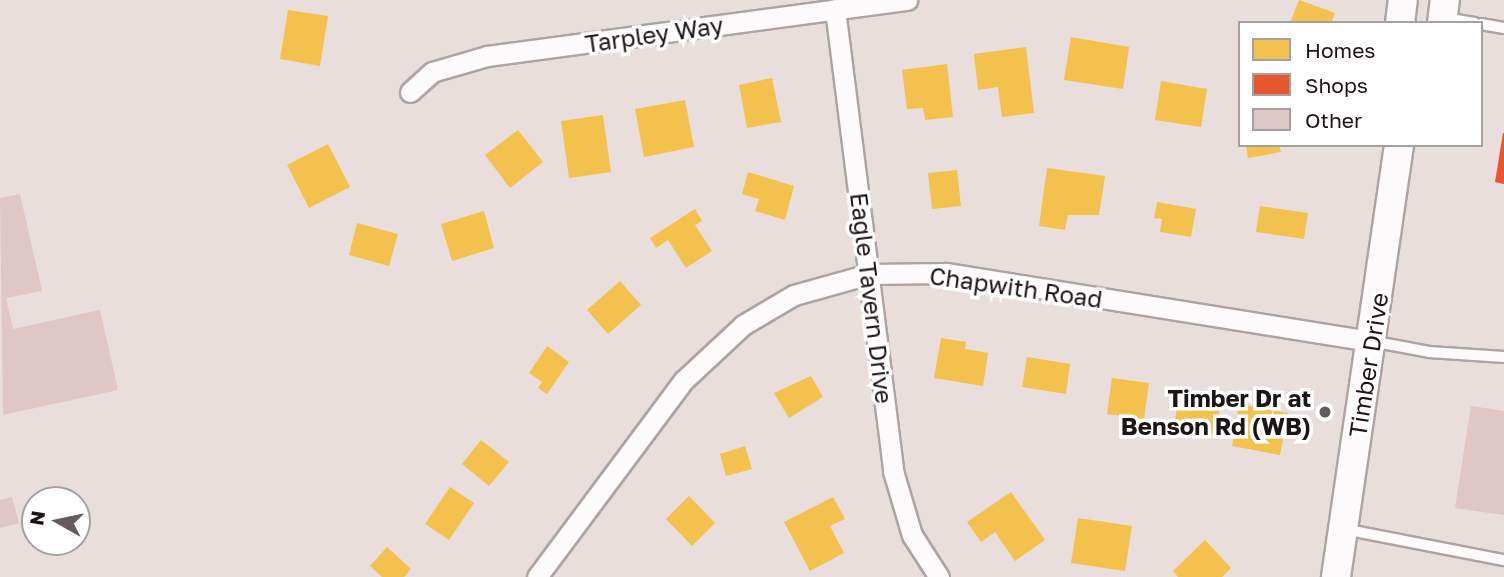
<!DOCTYPE html>
<html>
<head>
<meta charset="utf-8">
<style>
	body { margin:0 }
	#map { position:relative; width:1504px; height:577px; overflow:hidden; background:#eadedc; font-family:"Golos Text",sans-serif }
	div>[style] { position:absolute }
	.homes>* { inset:0; background:#f2c14e }
	.shops>* { inset:0; background:#e4572e }
	.building>* { inset:0; background:#dec7c5 }
	.roads { filter:drop-shadow(2px 0 #ada3a2) drop-shadow(-2px 0 #ada3a2) drop-shadow(0 2px #ada3a2) drop-shadow(0 -2px #ada3a2) }
	.service>* { height:10px; margin:-5px; padding:0 5px; transform-origin:5px; border-radius:5px; background:#fcfafa }
	.minor>* { height:19px; margin:-9.5px; padding:0 9.5px; transform-origin:9.5px; border-radius:9.5px; background:#fcfafa }
	.secondary>* { height:28px; margin:-14px; padding:0 14px; transform-origin:14px; border-radius:14px; background:#fcfafa }
	.dots>* { width:19px; height:19px; translate:-50% -50%; box-sizing:border-box; border:4px solid #fff; border-radius:50% }
	span { translate:-50% -50%; white-space:nowrap; text-align:center; line-height:1.15; -webkit-text-stroke:7px #fff; paint-order:stroke }
	.street-label { font-size:24px; color:#1d1515 }
	.poi-label { font-size:24px; color:#1d1515; font-weight:700 }
	.right { translate:-100% -50%; text-align:right }
	.legend { position:absolute; left:1238px; top:21px; width:245px; height:126px; box-sizing:border-box; background:#fff; border:2px solid #a5a1a1; margin:0; padding:9px 12px; list-style:none; font-size:21px; color:#1d1515 }
	.legend li { display:flex; align-items:center; gap:14px; height:35px }
	.legend b { width:35px; border:2px solid #a5a1a1 }
	.north { position:absolute; left:21px; top:486px; width:70px; height:70px; box-sizing:border-box; background:#fff; border:2px solid #a5a1a1; border-radius:50%; rotate:279deg; font-size:19px; font-weight:700; line-height:28px; text-align:center; color:#1d1515 }
	.north::after { content:''; display:block; margin:auto; width:24px; height:32px; background:#655b5b; clip-path:polygon(50% 0,100% 100%,50% 72%,0 100%) }
</style>
</head>
<body>
<div id="map">
	<div class="homes">
		<i style="clip-path:polygon(1299px 0,1335px 13px,1331px 23px,1290px 23px)"></i>
		<i style="clip-path:polygon(288px 10px,328px 16px,320px 66px,280px 59px)"></i>
		<i style="clip-path:polygon(1071px 37px,1129px 47px,1123px 89px,1064px 80px)"></i>
		<i style="clip-path:polygon(1026px 47px,1034px 113px,1002px 117px,998px 87px,978px 90px,974px 54px)"></i>
		<i style="clip-path:polygon(947px 64px,953px 117px,925px 120px,923px 108px,907px 109px,902px 70px)"></i>
		<i style="clip-path:polygon(772px 78px,781px 122px,747px 128px,739px 85px)"></i>
		<i style="clip-path:polygon(1161px 81px,1207px 89px,1201px 127px,1155px 120px)"></i>
		<i style="clip-path:polygon(685px 100px,694px 147px,644px 157px,635px 109px)"></i>
		<i style="clip-path:polygon(603px 115px,611px 172px,569px 178px,561px 121px)"></i>
		<i style="clip-path:polygon(518px 130px,543px 162px,510px 188px,485px 155px)"></i>
		<i style="clip-path:polygon(328px 144px,350px 187px,309px 208px,287px 165px)"></i>
		<i style="clip-path:polygon(1246px 145px,1279px 145px,1281px 152px,1248px 158px)"></i>
		<i style="clip-path:polygon(1047px 168px,1105px 176px,1099px 215px,1068px 215px,1065px 230px,1039px 226px)"></i>
		<i style="clip-path:polygon(957px 170px,961px 206px,932px 209px,928px 173px)"></i>
		<i style="clip-path:polygon(748px 172px,794px 186px,785px 220px,755px 211px,759px 199px,742px 194px)"></i>
		<i style="clip-path:polygon(1157px 202px,1196px 209px,1191px 237px,1160px 232px,1162px 219px,1154px 218px)"></i>
		<i style="clip-path:polygon(1260px 206px,1308px 213px,1304px 239px,1256px 232px)"></i>
		<i style="clip-path:polygon(695px 209px,702px 221px,695px 225px,712px 251px,686px 268px,668px 240px,656px 248px,650px 238px)"></i>
		<i style="clip-path:polygon(484px 211px,494px 248px,452px 261px,441px 224px)"></i>
		<i style="clip-path:polygon(357px 223px,398px 234px,389px 266px,349px 255px)"></i>
		<i style="clip-path:polygon(620px 281px,641px 305px,608px 334px,587px 310px)"></i>
		<i style="clip-path:polygon(941px 338px,966px 342px,965px 349px,988px 353px,983px 386px,934px 378px)"></i>
		<i style="clip-path:polygon(547px 346px,569px 362px,547px 394px,538px 388px,542px 382px,529px 373px)"></i>
		<i style="clip-path:polygon(1027px 357px,1070px 364px,1066px 394px,1022px 387px)"></i>
		<i style="clip-path:polygon(811px 376px,823px 397px,789px 418px,774px 393px)"></i>
		<i style="clip-path:polygon(1112px 378px,1149px 383px,1144px 419px,1107px 414px)"></i>
		<i style="clip-path:polygon(1179px 392px,1221px 398px,1216px 434px,1174px 428px)"></i>
		<i style="clip-path:polygon(1239px 404px,1288px 413px,1280px 455px,1232px 446px)"></i>
		<i style="clip-path:polygon(481px 440px,509px 462px,489px 486px,462px 464px)"></i>
		<i style="clip-path:polygon(745px 446px,752px 469px,726px 476px,720px 454px)"></i>
		<i style="clip-path:polygon(450px 487px,474px 503px,449px 540px,425px 524px)"></i>
		<i style="clip-path:polygon(1011px 492px,1045px 540px,1015px 561px,995px 532px,981px 542px,967px 522px)"></i>
		<i style="clip-path:polygon(689px 496px,715px 523px,692px 546px,666px 519px)"></i>
		<i style="clip-path:polygon(833px 497px,845px 519px,830px 526px,844px 553px,810px 571px,784px 522px)"></i>
		<i style="clip-path:polygon(1078px 518px,1132px 526px,1125px 571px,1071px 563px)"></i>
		<i style="clip-path:polygon(1205px 540px,1231px 568px,1222px 577px,1178px 577px,1173px 571px)"></i>
		<i style="clip-path:polygon(387px 547px,411px 569px,404px 577px,382px 577px,370px 566px)"></i>
	</div>
	<div class="shops">
		<i style="clip-path:polygon(1503px 133px,1504px 133px,1504px 184px,1495px 182px)"></i>
	</div>
	<div class="building">
		<i style="clip-path:polygon(20px 194px,42px 291px,6px 298px,13px 329px,100px 310px,118px 390px,3px 415px,0 198px)"></i>
		<i style="clip-path:polygon(1471px 406px,1504px 411px,1504px 515px,1455px 508px)"></i>
		<i style="clip-path:polygon(12px 497px,19px 523px,0 528px,0 500px)"></i>
	</div>
	<div class="roads">
		<div class="service">
			<i style="left:1444px;top:18px;width:31px;rotate:9deg"></i>
			<i style="left:1481px;top:24px;width:23px;rotate:10deg"></i>
			<i style="left:1371px;top:341px;width:59px;rotate:10.7deg"></i>
			<i style="left:1429px;top:352px;width:75px;rotate:3.8deg"></i>
			<i style="left:1344px;top:529px;width:163px;rotate:11deg"></i>
		</div>
		<div class="minor">
			<i style="left:835px;top:9px;width:466px;rotate:82.8deg"></i>
			<i style="left:893px;top:471px;width:67px;rotate:73.5deg"></i>
			<i style="left:912px;top:535px;width:50px;rotate:57.3deg"></i>
			<i style="left:410px;top:92px;width:30px;rotate:-42deg"></i>
			<i style="left:432px;top:72px;width:57px;rotate:-16.2deg"></i>
			<i style="left:487px;top:56px;width:424px;rotate:-7.6deg"></i>
			<i style="left:537px;top:577px;width:244px;rotate:-53.3deg"></i>
			<i style="left:683px;top:381px;width:82px;rotate:-43deg"></i>
			<i style="left:743px;top:325px;width:59px;rotate:-30.5deg"></i>
			<i style="left:794px;top:295px;width:78px;rotate:-15.6deg"></i>
			<i style="left:869px;top:274px;width:77px;rotate:-0.7deg"></i>
			<i style="left:946px;top:273px;width:430px;rotate:9.1deg"></i>
		</div>
		<div class="secondary">
			<i style="left:1400px;top:23px;width:23px;rotate:-83deg"></i>
			<i style="left:1442px;top:23px;width:23px;rotate:-83deg"></i>
			<i style="left:1336px;top:577px;width:437px;rotate:-81.7deg"></i>
		</div>
	</div>
	<div class="dots">
		<i style="left:1325px;top:412px;background:#655b5b"></i>
	</div>
	<div class="street-label">
		<span style="left:654px;top:34px;rotate:-8deg">Tarpley Way</span>
		<span style="left:1016px;top:287px;rotate:8deg">Chapwith Road</span>
		<span style="left:872px;top:298px;rotate:83deg">Eagle Tavern Drive</span>
		<span style="left:1368px;top:365px;rotate:-81deg">Timber Drive</span>
	</div>
	<div class="poi-label">
		<span class="right" style="left:1311px;top:412px">Timber Dr at<br>Benson Rd (WB)</span>
	</div>
	<ul class="legend">
	<li><b style="height:19px;background:#f2c14e"></b>Homes</li>
	<li><b style="height:19px;background:#e4572e"></b>Shops</li>
	<li><b style="height:19px;background:#dec7c5"></b>Other</li>
	</ul>
	<div class="north">N</div>
</div>
</body>
</html>
